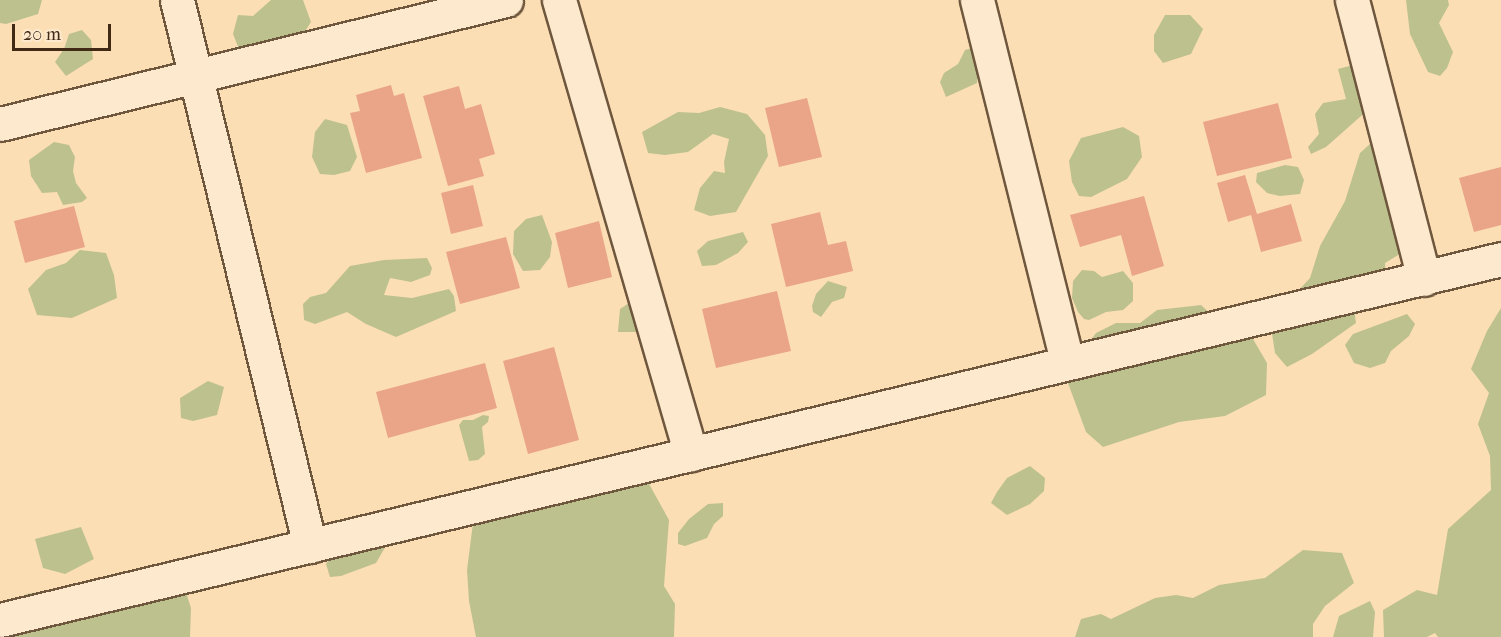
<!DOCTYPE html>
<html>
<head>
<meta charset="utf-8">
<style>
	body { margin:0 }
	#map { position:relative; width:1501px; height:637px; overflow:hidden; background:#fcdeb4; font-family:"IM FELL French Canon",serif }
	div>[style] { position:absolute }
	.green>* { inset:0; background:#bdc18e }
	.building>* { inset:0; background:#eaa488 }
	.roads { filter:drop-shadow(2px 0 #6f573e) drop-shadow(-2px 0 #6f573e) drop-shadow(0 2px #6f573e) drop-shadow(0 -2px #6f573e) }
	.street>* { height:33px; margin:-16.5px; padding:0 16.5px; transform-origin:16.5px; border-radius:16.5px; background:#fdeace }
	span { translate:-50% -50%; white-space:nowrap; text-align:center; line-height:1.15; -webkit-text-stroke:4.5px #fdeace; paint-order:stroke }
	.scale { position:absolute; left:12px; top:24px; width:99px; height:27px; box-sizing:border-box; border:3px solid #402a16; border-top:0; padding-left:8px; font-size:18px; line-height:21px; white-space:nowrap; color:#402a16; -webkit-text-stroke:4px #fdeace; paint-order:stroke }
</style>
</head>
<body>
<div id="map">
	<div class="green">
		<i style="clip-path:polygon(0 0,42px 0,38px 14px,6px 24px,0 23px)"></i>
		<i style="clip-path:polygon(271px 0,303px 0,311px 22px,302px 36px,239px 49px,233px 34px,238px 15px,253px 16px)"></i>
		<i style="clip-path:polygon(1406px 0,1448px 0,1449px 5px,1439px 23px,1453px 52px,1447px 68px,1440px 76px,1428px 72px,1410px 34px)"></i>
		<i style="clip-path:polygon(1165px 15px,1190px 15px,1203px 29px,1191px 54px,1163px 63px,1154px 51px,1154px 35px)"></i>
		<i style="clip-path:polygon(82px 30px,91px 40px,93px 59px,66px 76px,55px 62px,64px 49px,69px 34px)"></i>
		<i style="clip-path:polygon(979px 46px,977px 83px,946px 97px,940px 82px,944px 73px,958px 64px,965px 50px)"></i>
		<i style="clip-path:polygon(1375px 59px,1369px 109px,1326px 147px,1311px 154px,1308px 147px,1319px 134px,1315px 114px,1323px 103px,1346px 99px,1338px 69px)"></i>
		<i style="clip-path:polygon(720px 107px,747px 114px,765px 135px,768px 156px,736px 212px,710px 216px,694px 210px,700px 188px,714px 171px,725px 173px,724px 162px,729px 139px,713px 134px,688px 152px,665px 155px,648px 153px,642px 132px,678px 112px,699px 113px)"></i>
		<i style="clip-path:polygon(325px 119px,347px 125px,357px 157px,350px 171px,334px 175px,320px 174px,312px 157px,315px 132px)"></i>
		<i style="clip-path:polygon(1123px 127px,1139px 136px,1142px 157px,1127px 179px,1091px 197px,1079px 196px,1072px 182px,1069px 161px,1081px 138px)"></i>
		<i style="clip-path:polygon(1382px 133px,1418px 243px,1385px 263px,1387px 299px,1353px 301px,1356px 323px,1312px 354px,1287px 367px,1275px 353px,1270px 321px,1310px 278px,1320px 246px,1345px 201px,1360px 153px)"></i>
		<i style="clip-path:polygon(54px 142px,69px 145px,75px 157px,73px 171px,76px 183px,87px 198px,82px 202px,63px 205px,57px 192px,42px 193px,31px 176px,29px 160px)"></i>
		<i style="clip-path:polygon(1285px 165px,1298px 167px,1304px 180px,1300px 194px,1280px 196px,1267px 193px,1256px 182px,1257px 173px)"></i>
		<i style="clip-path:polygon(542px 215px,552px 242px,550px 257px,540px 270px,523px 271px,513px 254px,514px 231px,526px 219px)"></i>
		<i style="clip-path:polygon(743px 232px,748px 242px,738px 253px,716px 265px,702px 266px,697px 251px,708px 241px)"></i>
		<i style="clip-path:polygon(80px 250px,106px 253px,114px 275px,117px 298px,72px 318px,37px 315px,28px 289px,46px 270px,66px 263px)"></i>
		<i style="clip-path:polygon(427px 258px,432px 268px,430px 275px,411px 282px,390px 278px,384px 295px,412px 298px,449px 289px,454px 296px,456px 311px,396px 337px,366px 324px,347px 312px,315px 324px,304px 320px,303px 304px,310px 297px,326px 293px,350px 266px,384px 260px)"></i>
		<i style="clip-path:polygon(1082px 270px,1094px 271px,1102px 277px,1123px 271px,1133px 283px,1133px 301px,1123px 310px,1106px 312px,1089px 320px,1084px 319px,1078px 312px,1072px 298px,1073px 281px)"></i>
		<i style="clip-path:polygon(828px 281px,847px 287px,844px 298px,832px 302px,821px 317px,813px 312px,812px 306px,816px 294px)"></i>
		<i style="clip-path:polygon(638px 297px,639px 332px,618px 332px,620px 309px)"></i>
		<i style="clip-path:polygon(1201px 305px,1231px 333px,1253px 339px,1267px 363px,1266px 395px,1225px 416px,1179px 422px,1103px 447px,1086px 432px,1065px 375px,1096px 333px,1116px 323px,1140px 323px,1157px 310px)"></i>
		<i style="clip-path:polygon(1501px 308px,1501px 637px,1438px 637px,1435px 633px,1427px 637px,1384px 637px,1383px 610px,1417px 590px,1437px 595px,1448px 529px,1491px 490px,1490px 456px,1478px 424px,1489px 393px,1471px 369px,1487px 331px)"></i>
		<i style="clip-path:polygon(1407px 314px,1415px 324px,1409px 336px,1391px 351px,1385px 363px,1370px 368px,1354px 363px,1345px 345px,1353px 334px)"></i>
		<i style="clip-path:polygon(208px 381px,224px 387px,217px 415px,193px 421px,181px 418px,180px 398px)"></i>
		<i style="clip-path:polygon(483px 415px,489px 416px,488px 422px,482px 427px,485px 454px,478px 460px,469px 461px,459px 425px,463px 420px,473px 420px)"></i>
		<i style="clip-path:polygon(632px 466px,648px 482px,669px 520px,664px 586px,675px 604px,674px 637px,476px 637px,469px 601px,467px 570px,473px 523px)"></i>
		<i style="clip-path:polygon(1030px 466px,1045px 478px,1044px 491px,1030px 504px,1007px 515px,991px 503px,997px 492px,1007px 478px)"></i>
		<i style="clip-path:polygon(723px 503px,723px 516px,714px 524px,707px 538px,685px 546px,678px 544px,678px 533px,689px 519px,708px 504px)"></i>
		<i style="clip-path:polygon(81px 527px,94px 559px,65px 574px,43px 568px,35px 539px)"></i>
		<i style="clip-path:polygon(378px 532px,387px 544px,376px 563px,341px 576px,330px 577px,326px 564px,335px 551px)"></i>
		<i style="clip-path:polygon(1303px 550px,1342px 553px,1354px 583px,1325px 606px,1313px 624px,1313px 637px,1075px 637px,1081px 619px,1101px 614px,1111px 619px,1155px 598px,1176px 595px,1193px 598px,1219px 585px,1265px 578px)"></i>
		<i style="clip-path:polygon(153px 566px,182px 580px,191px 608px,190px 637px,0 637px,0 634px,8px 633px,26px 594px,93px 584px)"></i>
		<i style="clip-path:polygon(1370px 601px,1375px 612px,1373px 637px,1333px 637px,1339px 616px)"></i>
	</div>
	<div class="building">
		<i style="clip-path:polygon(391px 85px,394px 96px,404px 93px,422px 158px,366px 173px,350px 113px,360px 111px,356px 95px)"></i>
		<i style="clip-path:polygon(459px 86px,465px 109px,481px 104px,495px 154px,479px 159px,484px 176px,448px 186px,423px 96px)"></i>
		<i style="clip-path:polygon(807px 98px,822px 157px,779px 167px,765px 108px)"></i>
		<i style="clip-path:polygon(1278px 103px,1292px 158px,1217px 176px,1203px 122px)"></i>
		<i style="clip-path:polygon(1501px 167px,1501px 225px,1474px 232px,1459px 178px)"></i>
		<i style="clip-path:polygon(1245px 175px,1257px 214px,1291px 204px,1302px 241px,1261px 252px,1251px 215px,1228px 222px,1217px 183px)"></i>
		<i style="clip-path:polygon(473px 185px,483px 226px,451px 234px,441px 193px)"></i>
		<i style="clip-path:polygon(1144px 196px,1164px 266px,1132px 276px,1121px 235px,1080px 247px,1070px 215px)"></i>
		<i style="clip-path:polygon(74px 206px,85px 247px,25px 263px,14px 221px)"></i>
		<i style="clip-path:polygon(820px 212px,828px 245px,846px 241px,853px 271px,786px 287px,771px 224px)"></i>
		<i style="clip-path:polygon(599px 221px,612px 277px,568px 288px,555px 233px)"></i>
		<i style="clip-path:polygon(506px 237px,520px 288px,460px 304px,446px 252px)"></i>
		<i style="clip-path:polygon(777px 291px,791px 351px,716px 368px,702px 309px)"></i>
		<i style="clip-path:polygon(554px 347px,579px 440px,528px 454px,503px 361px)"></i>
		<i style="clip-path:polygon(485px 363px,497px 408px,388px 438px,376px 392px)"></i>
	</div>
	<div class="roads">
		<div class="street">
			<i style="left:177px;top:0;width:562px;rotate:76.31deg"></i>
			<i style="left:559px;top:0;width:473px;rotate:73.8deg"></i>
			<i style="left:977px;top:0;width:373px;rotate:76deg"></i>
			<i style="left:1352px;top:0;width:288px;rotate:75.5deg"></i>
			<i style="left:0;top:124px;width:521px;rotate:-13.77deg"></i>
			<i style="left:0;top:620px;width:1544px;rotate:-13.52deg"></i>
		</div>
	</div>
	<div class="scale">20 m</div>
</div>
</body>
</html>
